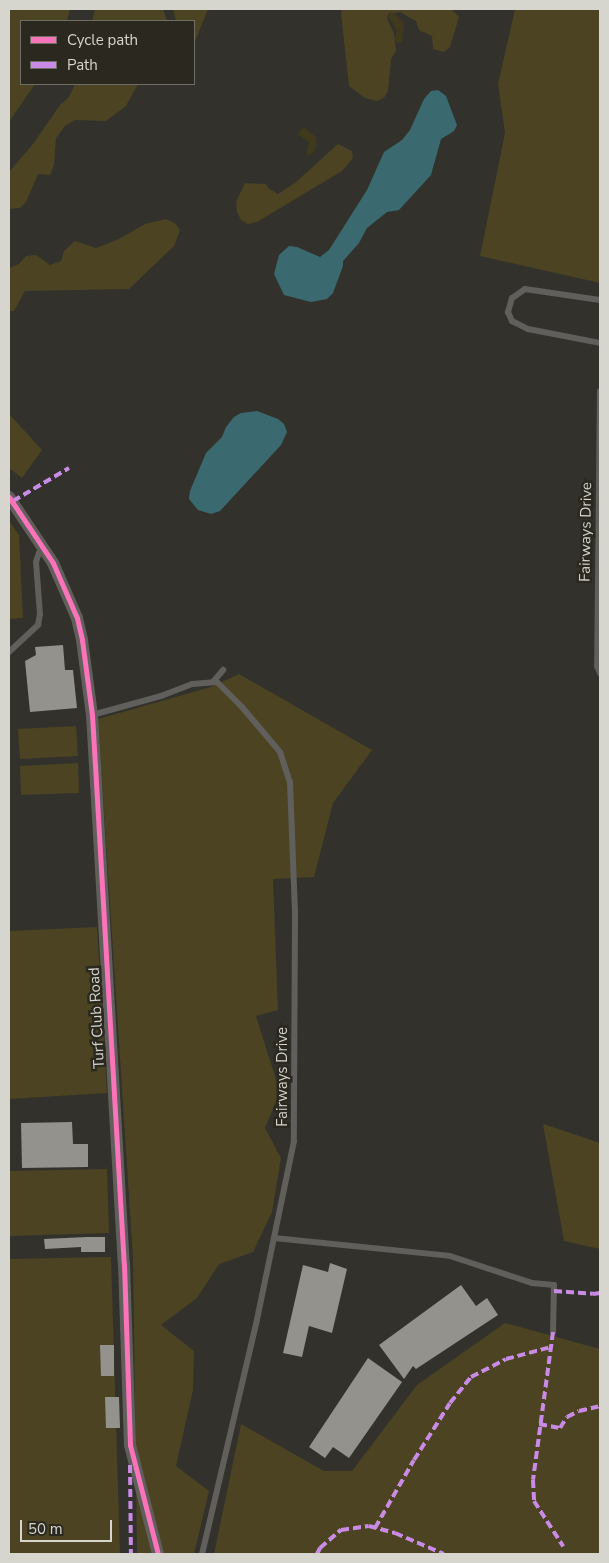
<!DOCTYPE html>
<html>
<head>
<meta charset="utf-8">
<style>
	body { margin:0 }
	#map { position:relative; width:609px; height:1563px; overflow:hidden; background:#32312c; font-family:"Nunito Sans",sans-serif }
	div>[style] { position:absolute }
	.green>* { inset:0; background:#4b4322 }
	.sand>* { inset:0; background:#41391c }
	.water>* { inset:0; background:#3a6a6f }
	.building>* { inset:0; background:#93928d }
	.service>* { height:6px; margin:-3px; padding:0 3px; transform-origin:3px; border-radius:3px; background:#605f5c }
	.minor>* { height:12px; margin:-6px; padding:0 6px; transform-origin:6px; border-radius:6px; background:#605f5c }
	.quiet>* { height:4px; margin-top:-2px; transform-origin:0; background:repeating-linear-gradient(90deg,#ca8be6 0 8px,transparent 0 12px) }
	.cycleway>* { height:5px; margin:-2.5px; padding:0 2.5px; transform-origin:2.5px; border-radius:2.5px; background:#fb73b8 }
	span { translate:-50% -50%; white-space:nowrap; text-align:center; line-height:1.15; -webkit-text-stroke:5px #2b291f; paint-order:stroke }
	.street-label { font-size:15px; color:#d6d5ce }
	.frame { position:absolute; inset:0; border:10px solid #d6d5ce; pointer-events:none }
	.legend { position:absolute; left:20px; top:20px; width:175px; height:65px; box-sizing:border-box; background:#2b291f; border:1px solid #6f6e65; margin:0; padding:6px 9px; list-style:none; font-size:15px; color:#d6d5ce }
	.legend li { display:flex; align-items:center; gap:10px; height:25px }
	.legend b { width:25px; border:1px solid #6f6e65 }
	.scale { position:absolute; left:20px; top:1520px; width:92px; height:22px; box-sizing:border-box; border:2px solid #d6d5ce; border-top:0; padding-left:6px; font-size:15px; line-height:18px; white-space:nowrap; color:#d6d5ce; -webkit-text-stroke:4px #2b291f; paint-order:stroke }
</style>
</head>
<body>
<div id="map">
	<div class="green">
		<i style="clip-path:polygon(9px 9px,70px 9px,67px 21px,21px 21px,21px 84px,35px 84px,9px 122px)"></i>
		<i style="clip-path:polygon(95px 9px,163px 9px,167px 21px,92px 21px)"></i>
		<i style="clip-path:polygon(173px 9px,208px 9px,194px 44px,194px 21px,176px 21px)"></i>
		<i style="clip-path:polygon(342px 9px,400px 9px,400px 11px,402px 9px,451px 9px,459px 17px,450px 47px,444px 52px,433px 49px,432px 36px,419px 30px,416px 21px,400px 12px,388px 14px,387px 19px,394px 33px,396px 51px,391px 59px,388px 91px,384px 98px,377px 101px,365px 98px,349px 86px,341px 13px)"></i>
		<i style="clip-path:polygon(515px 9px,600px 9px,600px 283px,480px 256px,505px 133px,498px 84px)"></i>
		<i style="clip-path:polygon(75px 84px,138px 84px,126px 106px,106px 121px,75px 120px,65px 126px,56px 138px,54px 165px,50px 175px,38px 174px,26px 202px,20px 208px,9px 209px,9px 172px,33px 144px,60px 105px,69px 97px)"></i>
		<i style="clip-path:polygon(338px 144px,352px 151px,353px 158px,342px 171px,257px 222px,248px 224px,241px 220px,237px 212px,236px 202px,245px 183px,266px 184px,269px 189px,278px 194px,296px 182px)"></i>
		<i style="clip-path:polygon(166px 219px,175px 223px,180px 230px,174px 246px,129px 289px,25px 291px,14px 311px,9px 311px,9px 268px,19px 264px,26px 256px,36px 255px,50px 265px,61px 261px,64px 251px,75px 241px,96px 248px,119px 239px,145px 224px)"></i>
		<i style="clip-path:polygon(9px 414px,42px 450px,22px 478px,9px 468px)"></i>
		<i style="clip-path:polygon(9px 521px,19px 535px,23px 618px,9px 619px)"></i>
		<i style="clip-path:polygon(239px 674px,372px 750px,333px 803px,314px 877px,273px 879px,278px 1010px,256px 1016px,280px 1092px,265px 1128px,281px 1158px,272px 1212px,253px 1252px,219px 1264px,197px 1298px,161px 1325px,194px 1351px,193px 1390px,176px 1466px,209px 1491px,194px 1554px,137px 1554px,133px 1259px,98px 719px,211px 687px)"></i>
		<i style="clip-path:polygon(76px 726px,78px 756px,20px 759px,18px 729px)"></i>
		<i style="clip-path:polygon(78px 763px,79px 793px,21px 795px,20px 766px)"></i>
		<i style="clip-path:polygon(97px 927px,107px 1093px,9px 1099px,9px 931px)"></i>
		<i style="clip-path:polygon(543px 1124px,600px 1143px,600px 1249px,564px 1241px)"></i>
		<i style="clip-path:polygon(107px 1169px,109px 1233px,9px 1236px,9px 1171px)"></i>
		<i style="clip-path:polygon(111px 1257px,120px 1554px,9px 1554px,9px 1259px)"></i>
		<i style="clip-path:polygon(505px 1323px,600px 1349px,600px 1554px,214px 1554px,241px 1424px,324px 1471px,352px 1471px,417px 1385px)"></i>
	</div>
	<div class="sand">
		<i style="clip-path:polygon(390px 12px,396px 14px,404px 23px,402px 42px,398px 43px,394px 40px,397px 31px,388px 16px)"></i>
		<i style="clip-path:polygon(305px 128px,317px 138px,315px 150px,311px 155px,306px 154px,309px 142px,298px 135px,301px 129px)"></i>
	</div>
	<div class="water">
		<i style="clip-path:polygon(438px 90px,446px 96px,457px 125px,454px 131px,441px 139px,431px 175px,399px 210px,387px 212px,367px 228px,359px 243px,343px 261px,343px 266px,333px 293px,327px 299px,311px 302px,284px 295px,274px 274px,279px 255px,289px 246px,297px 247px,320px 257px,329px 250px,367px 190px,384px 152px,402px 140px,410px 130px,424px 99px,431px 91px)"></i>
		<i style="clip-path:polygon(257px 411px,278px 419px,284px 424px,287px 432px,281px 445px,220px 511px,211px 514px,198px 510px,189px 499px,190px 491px,206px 453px,222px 437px,226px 427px,234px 417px,241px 413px)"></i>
	</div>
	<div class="building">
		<i style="clip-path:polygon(63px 645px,65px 670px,73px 670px,77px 708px,30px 712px,25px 661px,36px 655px,35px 647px)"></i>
		<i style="clip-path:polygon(72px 1122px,73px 1144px,88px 1144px,88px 1167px,22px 1168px,21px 1123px)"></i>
		<i style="clip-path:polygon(87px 1237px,105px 1237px,105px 1252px,81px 1252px,81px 1247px,45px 1249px,44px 1239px)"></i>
		<i style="clip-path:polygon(330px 1263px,347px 1269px,332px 1333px,309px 1326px,302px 1357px,283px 1353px,303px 1265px,328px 1272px)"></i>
		<i style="clip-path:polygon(461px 1285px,476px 1306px,487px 1298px,498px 1315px,416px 1369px,413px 1366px,404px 1379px,379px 1345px)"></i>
		<i style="clip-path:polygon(100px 1345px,114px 1345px,114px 1376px,101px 1376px)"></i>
		<i style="clip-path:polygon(368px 1358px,402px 1382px,349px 1458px,333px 1447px,325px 1458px,309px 1447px)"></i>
		<i style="clip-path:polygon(105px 1397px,119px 1397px,120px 1428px,106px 1428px)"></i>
	</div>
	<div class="service">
		<i style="left:600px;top:300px;width:76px;rotate:-171.7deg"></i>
		<i style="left:525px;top:289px;width:16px;rotate:145deg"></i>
		<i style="left:512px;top:298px;width:15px;rotate:106deg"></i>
		<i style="left:508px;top:312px;width:10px;rotate:66deg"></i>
		<i style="left:512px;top:321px;width:18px;rotate:27deg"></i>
		<i style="left:528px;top:329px;width:73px;rotate:11deg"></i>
		<i style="left:600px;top:391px;width:275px;rotate:90.6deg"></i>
		<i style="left:597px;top:666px;width:8px;rotate:67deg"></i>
		<i style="left:9px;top:652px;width:40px;rotate:-43deg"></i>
		<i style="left:38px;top:625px;width:11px;rotate:-80deg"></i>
		<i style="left:40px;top:614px;width:52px;rotate:-94.4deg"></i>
		<i style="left:36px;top:562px;width:9px;rotate:-72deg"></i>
		<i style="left:39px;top:553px;width:5px;rotate:-22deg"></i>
		<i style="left:213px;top:682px;width:16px;rotate:-50deg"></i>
		<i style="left:92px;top:715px;width:72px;rotate:-15.4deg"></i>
		<i style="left:161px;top:696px;width:34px;rotate:-21deg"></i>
		<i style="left:193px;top:684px;width:24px;rotate:-5deg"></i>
		<i style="left:217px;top:682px;width:35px;rotate:45deg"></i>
		<i style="left:242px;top:707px;width:59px;rotate:49.8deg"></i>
		<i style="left:280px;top:752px;width:32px;rotate:72deg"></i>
		<i style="left:290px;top:782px;width:132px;rotate:87.8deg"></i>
		<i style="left:295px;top:914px;width:227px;rotate:90.3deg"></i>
		<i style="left:294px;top:1141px;width:187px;rotate:101.7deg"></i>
		<i style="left:256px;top:1324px;width:236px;rotate:103.2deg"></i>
		<i style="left:274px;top:1238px;width:177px;rotate:5.8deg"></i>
		<i style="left:450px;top:1256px;width:86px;rotate:18.2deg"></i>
		<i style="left:532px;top:1283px;width:22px;rotate:5deg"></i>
		<i style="left:554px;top:1285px;width:47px;rotate:91.2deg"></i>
	</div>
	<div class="minor">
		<i style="left:9px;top:497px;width:79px;rotate:56.3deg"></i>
		<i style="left:53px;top:563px;width:60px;rotate:66.4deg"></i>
		<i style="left:77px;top:618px;width:23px;rotate:77deg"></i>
		<i style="left:82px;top:640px;width:76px;rotate:82.4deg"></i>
		<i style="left:92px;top:715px;width:50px;rotate:86.6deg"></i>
		<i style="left:95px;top:765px;width:500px;rotate:86.7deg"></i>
		<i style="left:124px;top:1264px;width:181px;rotate:88.1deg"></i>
		<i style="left:130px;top:1445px;width:113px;rotate:75.6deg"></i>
	</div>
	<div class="quiet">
		<i style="left:13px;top:501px;width:65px;rotate:-30.5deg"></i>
		<i style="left:554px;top:1291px;width:39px;rotate:4deg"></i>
		<i style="left:593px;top:1294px;width:7px;rotate:-8deg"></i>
		<i style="left:553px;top:1332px;width:149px;rotate:97.7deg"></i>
		<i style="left:533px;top:1480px;width:21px;rotate:87deg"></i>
		<i style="left:534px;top:1501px;width:54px;rotate:57.2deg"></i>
		<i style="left:539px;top:1424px;width:21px;rotate:11deg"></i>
		<i style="left:560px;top:1428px;width:13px;rotate:-58deg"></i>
		<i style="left:567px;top:1417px;width:13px;rotate:-27deg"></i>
		<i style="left:579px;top:1411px;width:22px;rotate:-13deg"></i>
		<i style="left:130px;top:1465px;width:89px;rotate:89.4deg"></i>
		<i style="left:375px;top:1528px;width:78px;rotate:-60.2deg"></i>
		<i style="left:414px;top:1460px;width:67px;rotate:-57.7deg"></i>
		<i style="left:450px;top:1403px;width:33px;rotate:-51deg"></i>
		<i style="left:471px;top:1377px;width:39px;rotate:-27deg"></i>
		<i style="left:506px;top:1359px;width:47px;rotate:-14.9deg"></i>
		<i style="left:317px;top:1554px;width:7px;rotate:-63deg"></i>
		<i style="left:320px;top:1548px;width:28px;rotate:-41deg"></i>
		<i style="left:341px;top:1530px;width:28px;rotate:-8deg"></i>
		<i style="left:369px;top:1526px;width:27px;rotate:15deg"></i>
		<i style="left:395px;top:1533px;width:53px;rotate:23.2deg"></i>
	</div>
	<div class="cycleway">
		<i style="left:9px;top:497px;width:79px;rotate:56.3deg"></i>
		<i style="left:53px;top:563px;width:60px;rotate:66.4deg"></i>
		<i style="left:77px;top:618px;width:23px;rotate:77deg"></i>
		<i style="left:82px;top:640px;width:76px;rotate:82.4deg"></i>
		<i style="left:92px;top:715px;width:50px;rotate:86.6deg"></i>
		<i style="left:95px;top:765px;width:500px;rotate:86.7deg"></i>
		<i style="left:124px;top:1264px;width:181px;rotate:88.1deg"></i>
		<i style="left:130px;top:1445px;width:113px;rotate:75.6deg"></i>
	</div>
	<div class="street-label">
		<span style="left:586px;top:532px;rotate:-89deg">Fairways Drive</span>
		<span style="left:97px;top:1018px;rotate:-93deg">Turf Club Road</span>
		<span style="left:283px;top:1077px;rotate:-90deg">Fairways Drive</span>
	</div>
	<div class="frame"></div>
	<ul class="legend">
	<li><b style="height:6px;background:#fb73b8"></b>Cycle path</li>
	<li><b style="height:6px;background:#ca8be6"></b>Path</li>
	</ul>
	<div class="scale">50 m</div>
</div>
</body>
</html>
